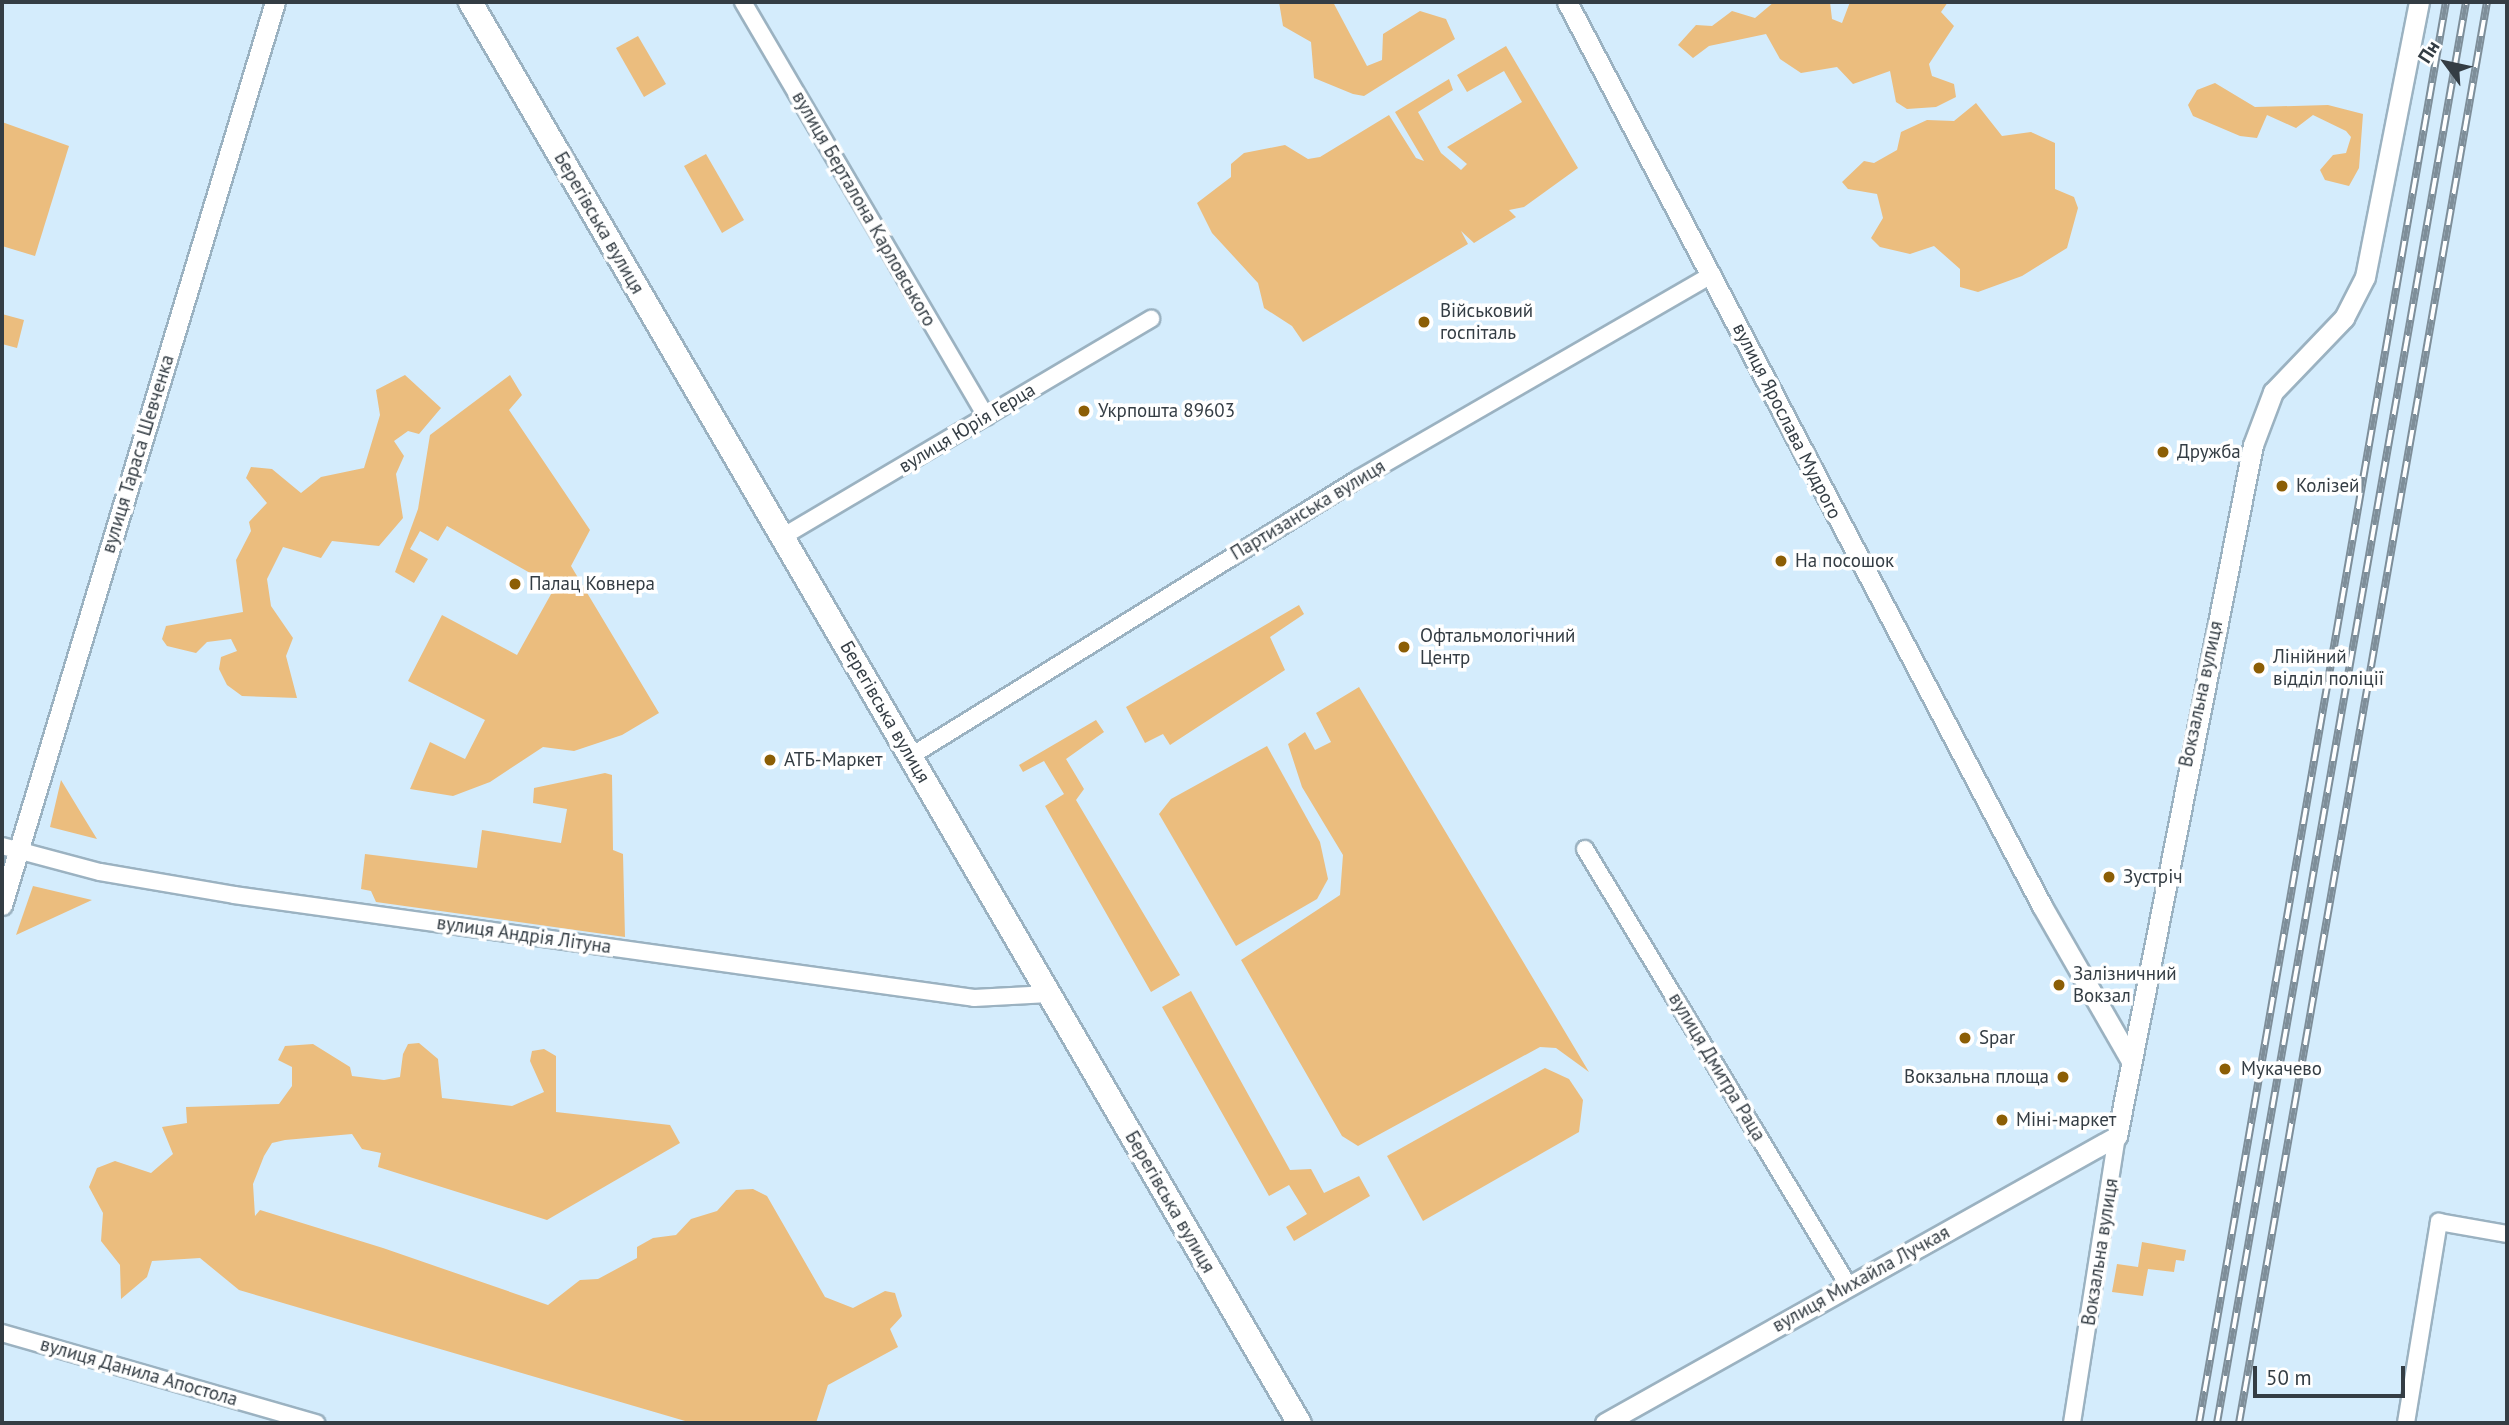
<!DOCTYPE html>
<html>
<head>
<meta charset="utf-8">
<style>
	body { margin:0 }
	#map { position:relative; width:2509px; height:1425px; overflow:hidden; background:#d4ecfc; font-family:"PT Sans",sans-serif }
	div>[style] { position:absolute }
	.green>* { inset:0; background:#ebbd7e }
	.roads { filter:drop-shadow(2px 0 #9bb2c1) drop-shadow(-2px 0 #9bb2c1) drop-shadow(0 2px #9bb2c1) drop-shadow(0 -2px #9bb2c1) }
	.minor>* { height:16px; margin:-8px; padding:0 8px; transform-origin:8px; border-radius:8px; background:#fff }
	.tertiary>* { height:19px; margin:-9.5px; padding:0 9.5px; transform-origin:9.5px; border-radius:9.5px; background:#fff }
	.secondary>* { height:23px; margin:-11.5px; padding:0 11.5px; transform-origin:11.5px; border-radius:11.5px; background:#fff }
	.rail>* { height:8px; margin-top:-4px; transform-origin:0; background:repeating-linear-gradient(90deg,#fff 0 16px,#7e8e99 0 32px); box-sizing:border-box; border-block:2px solid #7e8e99 }
	.dots>* { width:19px; height:19px; translate:-50% -50%; box-sizing:border-box; border:4px solid #fff; border-radius:50% }
	span { translate:-50% -50%; white-space:nowrap; text-align:center; line-height:1.15; -webkit-text-stroke:7px #fff; paint-order:stroke }
	.street-label { font-size:19px; color:#343d44 }
	.poi-label { font-size:19px; color:#343d44 }
	.left { translate:0 -50%; text-align:left }
	.right { translate:-100% -50%; text-align:right }
	.frame { position:absolute; inset:0; border:4px solid #343d44; pointer-events:none }
	.north { position:absolute; left:2411px; top:28px; width:70px; height:70px; -webkit-text-stroke:5px #fff; paint-order:stroke; rotate:303deg; font-size:19px; font-weight:700; line-height:28px; text-align:center; color:#343d44 }
	.north::after { content:''; display:block; margin:auto; width:24px; height:32px; background:#343d44; clip-path:polygon(50% 0,100% 100%,50% 72%,0 100%) }
	.scale { position:absolute; left:2253px; top:1366px; width:152px; height:32px; box-sizing:border-box; border:4px solid #343d44; border-top:0; padding-left:9px; font-size:21px; line-height:24px; white-space:nowrap; color:#343d44; -webkit-text-stroke:5px #fff; paint-order:stroke }
</style>
</head>
<body>
<div id="map">
	<div class="green">
		<i style="clip-path:polygon(1279px 2px,1333px 2px,1367px 66px,1382px 60px,1383px 34px,1420px 11px,1446px 19px,1455px 39px,1364px 96px,1353px 94px,1314px 78px,1311px 42px,1283px 26px)"></i>
		<i style="clip-path:polygon(1774px 2px,1830px 2px,1832px 19px,1842px 23px,1850px 2px,1948px 2px,1941px 12px,1954px 26px,1929px 64px,1932px 76px,1954px 84px,1956px 97px,1936px 107px,1907px 109px,1896px 102px,1890px 71px,1853px 84px,1837px 67px,1801px 73px,1780px 59px,1766px 34px,1709px 46px,1693px 58px,1678px 45px,1696px 25px,1712px 26px,1732px 11px,1755px 18px)"></i>
		<i style="clip-path:polygon(638px 36px,666px 84px,644px 97px,616px 48px)"></i>
		<i style="clip-path:polygon(1506px 46px,1578px 168px,1524px 207px,1509px 210px,1516px 217px,1474px 243px,1461px 231px,1468px 244px,1303px 342px,1292px 326px,1264px 308px,1258px 283px,1212px 233px,1197px 203px,1231px 177px,1231px 164px,1244px 153px,1285px 145px,1308px 159px,1320px 157px,1389px 115px,1416px 158px,1424px 161px,1395px 112px,1449px 79px,1453px 90px,1418px 112px,1441px 153px,1461px 170px,1467px 164px,1447px 147px,1522px 102px,1504px 71px,1467px 92px,1457px 75px)"></i>
		<i style="clip-path:polygon(2215px 83px,2255px 107px,2328px 105px,2363px 114px,2359px 168px,2349px 186px,2325px 180px,2320px 170px,2333px 155px,2346px 153px,2351px 137px,2346px 131px,2313px 115px,2296px 128px,2267px 115px,2257px 138px,2240px 136px,2193px 116px,2188px 105px,2197px 90px)"></i>
		<i style="clip-path:polygon(1976px 103px,2002px 136px,2031px 132px,2055px 143px,2055px 189px,2074px 197px,2078px 208px,2067px 248px,2022px 276px,1978px 292px,1960px 287px,1960px 269px,1934px 246px,1910px 254px,1880px 247px,1871px 238px,1883px 218px,1877px 194px,1848px 189px,1842px 182px,1864px 161px,1874px 163px,1897px 150px,1901px 132px,1927px 120px,1954px 121px)"></i>
		<i style="clip-path:polygon(2px 122px,69px 146px,35px 256px,2px 246px)"></i>
		<i style="clip-path:polygon(706px 154px,744px 220px,722px 233px,684px 166px)"></i>
		<i style="clip-path:polygon(2px 314px,24px 320px,17px 348px,2px 344px)"></i>
		<i style="clip-path:polygon(405px 375px,441px 408px,419px 434px,408px 431px,394px 441px,404px 456px,396px 474px,403px 518px,379px 546px,332px 541px,321px 558px,283px 547px,267px 579px,271px 606px,293px 638px,286px 656px,297px 698px,242px 696px,227px 685px,219px 669px,221px 657px,237px 651px,231px 639px,207px 642px,196px 653px,167px 646px,162px 639px,166px 626px,243px 612px,236px 560px,251px 531px,249px 522px,267px 503px,246px 478px,251px 467px,272px 469px,301px 493px,321px 477px,364px 468px,380px 415px,376px 390px)"></i>
		<i style="clip-path:polygon(510px 375px,522px 395px,509px 410px,590px 530px,571px 566px,659px 713px,622px 735px,574px 751px,543px 747px,490px 782px,453px 796px,410px 789px,430px 742px,465px 759px,485px 720px,408px 681px,442px 615px,517px 655px,555px 587px,447px 526px,438px 541px,420px 531px,410px 549px,428px 559px,414px 583px,395px 572px,418px 509px,430px 435px)"></i>
		<i style="clip-path:polygon(1299px 605px,1304px 614px,1270px 637px,1285px 670px,1170px 745px,1163px 734px,1145px 743px,1126px 707px)"></i>
		<i style="clip-path:polygon(1359px 687px,1589px 1072px,1556px 1048px,1540px 1047px,1358px 1146px,1342px 1136px,1241px 960px,1340px 895px,1343px 855px,1302px 787px,1288px 744px,1305px 732px,1315px 750px,1331px 742px,1316px 713px)"></i>
		<i style="clip-path:polygon(1096px 720px,1104px 732px,1066px 759px,1084px 789px,1076px 800px,1180px 975px,1151px 992px,1045px 806px,1064px 794px,1044px 761px,1023px 772px,1019px 765px)"></i>
		<i style="clip-path:polygon(1267px 746px,1320px 842px,1328px 879px,1317px 899px,1236px 946px,1159px 814px,1171px 799px)"></i>
		<i style="clip-path:polygon(605px 773px,612px 775px,613px 850px,623px 854px,625px 937px,376px 902px,371px 891px,361px 889px,365px 854px,477px 868px,482px 830px,561px 843px,567px 809px,533px 803px,534px 788px)"></i>
		<i style="clip-path:polygon(61px 780px,81px 813px,97px 839px,50px 827px)"></i>
		<i style="clip-path:polygon(33px 886px,92px 900px,16px 935px)"></i>
		<i style="clip-path:polygon(1191px 991px,1290px 1170px,1311px 1169px,1324px 1193px,1359px 1176px,1370px 1196px,1294px 1241px,1286px 1227px,1307px 1214px,1289px 1185px,1269px 1196px,1162px 1007px)"></i>
		<i style="clip-path:polygon(419px 1043px,438px 1059px,442px 1098px,512px 1106px,544px 1092px,530px 1061px,532px 1051px,544px 1049px,556px 1056px,556px 1112px,670px 1125px,680px 1143px,547px 1220px,378px 1167px,381px 1153px,362px 1149px,352px 1134px,285px 1140px,272px 1143px,264px 1156px,253px 1184px,255px 1216px,260px 1210px,383px 1248px,548px 1305px,580px 1280px,598px 1279px,637px 1258px,637px 1247px,653px 1238px,676px 1235px,691px 1219px,717px 1211px,736px 1190px,753px 1189px,767px 1196px,825px 1297px,853px 1308px,885px 1291px,895px 1293px,902px 1316px,890px 1329px,898px 1347px,828px 1385px,816px 1423px,692px 1423px,239px 1290px,200px 1258px,152px 1261px,147px 1277px,121px 1299px,120px 1265px,101px 1241px,103px 1213px,89px 1187px,97px 1168px,115px 1161px,151px 1173px,173px 1154px,162px 1127px,187px 1123px,186px 1107px,279px 1104px,292px 1086px,292px 1067px,278px 1060px,285px 1046px,313px 1044px,350px 1067px,352px 1076px,384px 1080px,400px 1077px,403px 1054px,408px 1044px)"></i>
		<i style="clip-path:polygon(1545px 1068px,1569px 1079px,1583px 1100px,1579px 1132px,1423px 1221px,1387px 1156px)"></i>
		<i style="clip-path:polygon(2142px 1242px,2186px 1250px,2184px 1261px,2176px 1260px,2174px 1272px,2148px 1269px,2143px 1296px,2112px 1292px,2117px 1264px,2138px 1267px)"></i>
	</div>
	<div class="roads">
		<div class="minor">
			<i style="left:743px;top:2px;width:481px;rotate:59.6deg"></i>
			<i style="left:782px;top:537px;width:429px;rotate:-30.6deg"></i>
			<i style="left:911px;top:756px;width:526px;rotate:-31.79deg"></i>
			<i style="left:1358px;top:479px;width:409px;rotate:-30deg"></i>
			<i style="left:2px;top:846px;width:101px;rotate:14.9deg"></i>
			<i style="left:100px;top:872px;width:136px;rotate:9.7deg"></i>
			<i style="left:234px;top:895px;width:747px;rotate:7.92deg"></i>
			<i style="left:974px;top:998px;width:75px;rotate:-3.1deg"></i>
			<i style="left:1585px;top:849px;width:509px;rotate:58.9deg"></i>
			<i style="left:2px;top:1333px;width:327px;rotate:16deg"></i>
			<i style="left:2072px;top:1423px;width:291px;rotate:-81.1deg"></i>
			<i style="left:2406px;top:1423px;width:204px;rotate:-80.7deg"></i>
			<i style="left:2439px;top:1222px;width:69px;rotate:10deg"></i>
		</div>
		<div class="tertiary">
			<i style="left:1567px;top:2px;width:1021px;rotate:62.28deg"></i>
			<i style="left:2042px;top:906px;width:177px;rotate:60.1deg"></i>
			<i style="left:2px;top:905px;width:943px;rotate:-73.18deg"></i>
			<i style="left:1605px;top:1423px;width:587px;rotate:-29.27deg"></i>
			<i style="left:2117px;top:1136px;width:704px;rotate:-78.87deg"></i>
			<i style="left:2253px;top:445px;width:57px;rotate:-69.3deg"></i>
			<i style="left:2273px;top:392px;width:103px;rotate:-46.2deg"></i>
			<i style="left:2344px;top:318px;width:46px;rotate:-62.9deg"></i>
			<i style="left:2365px;top:277px;width:280px;rotate:-78.9deg"></i>
		</div>
		<div class="secondary">
			<i style="left:470px;top:2px;width:1645px;rotate:59.74deg"></i>
		</div>
	</div>
	<div class="rail">
		<i style="left:2199px;top:1423px;width:1442px;rotate:-80.14deg"></i>
		<i style="left:2217px;top:1423px;width:1443px;rotate:-80.06deg"></i>
		<i style="left:2239px;top:1423px;width:1442px;rotate:-80.1deg"></i>
	</div>
	<div class="dots">
		<i style="left:1424px;top:322px;background:#8c5e05"></i>
		<i style="left:1084px;top:411px;background:#8c5e05"></i>
		<i style="left:2163px;top:452px;background:#8c5e05"></i>
		<i style="left:2282px;top:486px;background:#8c5e05"></i>
		<i style="left:1781px;top:561px;background:#8c5e05"></i>
		<i style="left:515px;top:584px;background:#8c5e05"></i>
		<i style="left:1404px;top:647px;background:#8c5e05"></i>
		<i style="left:2259px;top:668px;background:#8c5e05"></i>
		<i style="left:770px;top:760px;background:#8c5e05"></i>
		<i style="left:2109px;top:877px;background:#8c5e05"></i>
		<i style="left:2059px;top:985px;background:#8c5e05"></i>
		<i style="left:1965px;top:1038px;background:#8c5e05"></i>
		<i style="left:2225px;top:1069px;background:#8c5e05"></i>
		<i style="left:2063px;top:1077px;background:#8c5e05"></i>
		<i style="left:2002px;top:1120px;background:#8c5e05"></i>
	</div>
	<div class="street-label">
		<span style="left:864px;top:209px;rotate:60deg">вулиця Берталона Карловського</span>
		<span style="left:599px;top:223px;rotate:60deg">Берегівська вулиця</span>
		<span style="left:1787px;top:421px;rotate:63deg">вулиця Ярослава Мудрого</span>
		<span style="left:967px;top:428px;rotate:-31deg">вулиця Юрія Герца</span>
		<span style="left:138px;top:454px;rotate:-73deg">вулиця Тараса Шевченка</span>
		<span style="left:1308px;top:510px;rotate:-31deg">Партизанська вулиця</span>
		<span style="left:2201px;top:694px;rotate:-78deg">Вокзальна вулиця</span>
		<span style="left:885px;top:712px;rotate:60deg">Берегівська вулиця</span>
		<span style="left:524px;top:935px;rotate:8deg">вулиця Андрія Літуна</span>
		<span style="left:1717px;top:1067px;rotate:59deg">вулиця Дмитра Раца</span>
		<span style="left:1170px;top:1202px;rotate:60deg">Берегівська вулиця</span>
		<span style="left:2100px;top:1252px;rotate:-81deg">Вокзальна вулиця</span>
		<span style="left:1861px;top:1279px;rotate:-29deg">вулиця Михайла Лучкая</span>
		<span style="left:139px;top:1372px;rotate:16deg">вулиця Данила Апостола</span>
	</div>
	<div class="poi-label">
		<span class="left" style="left:1440px;top:322px">Військовий<br>госпіталь</span>
		<span class="left" style="left:1098px;top:411px">Укрпошта 89603</span>
		<span class="left" style="left:2177px;top:452px">Дружба</span>
		<span class="left" style="left:2296px;top:486px">Колізей</span>
		<span class="left" style="left:1795px;top:561px">На посошок</span>
		<span class="left" style="left:529px;top:584px">Палац Ковнера</span>
		<span class="left" style="left:1420px;top:647px">Офтальмологічний<br>Центр</span>
		<span class="left" style="left:2273px;top:668px">Лінійний<br>відділ поліції</span>
		<span class="left" style="left:784px;top:760px">АТБ-Маркет</span>
		<span class="left" style="left:2123px;top:877px">Зустріч</span>
		<span class="left" style="left:2073px;top:985px">Залізничний<br>Вокзал</span>
		<span class="left" style="left:1979px;top:1038px">Spar</span>
		<span class="left" style="left:2241px;top:1069px">Мукачево</span>
		<span class="right" style="left:2049px;top:1077px">Вокзальна площа</span>
		<span class="left" style="left:2016px;top:1120px">Міні-маркет</span>
	</div>
	<div class="frame"></div>
	<div class="north">Пн</div>
	<div class="scale">50 m</div>
</div>
</body>
</html>
